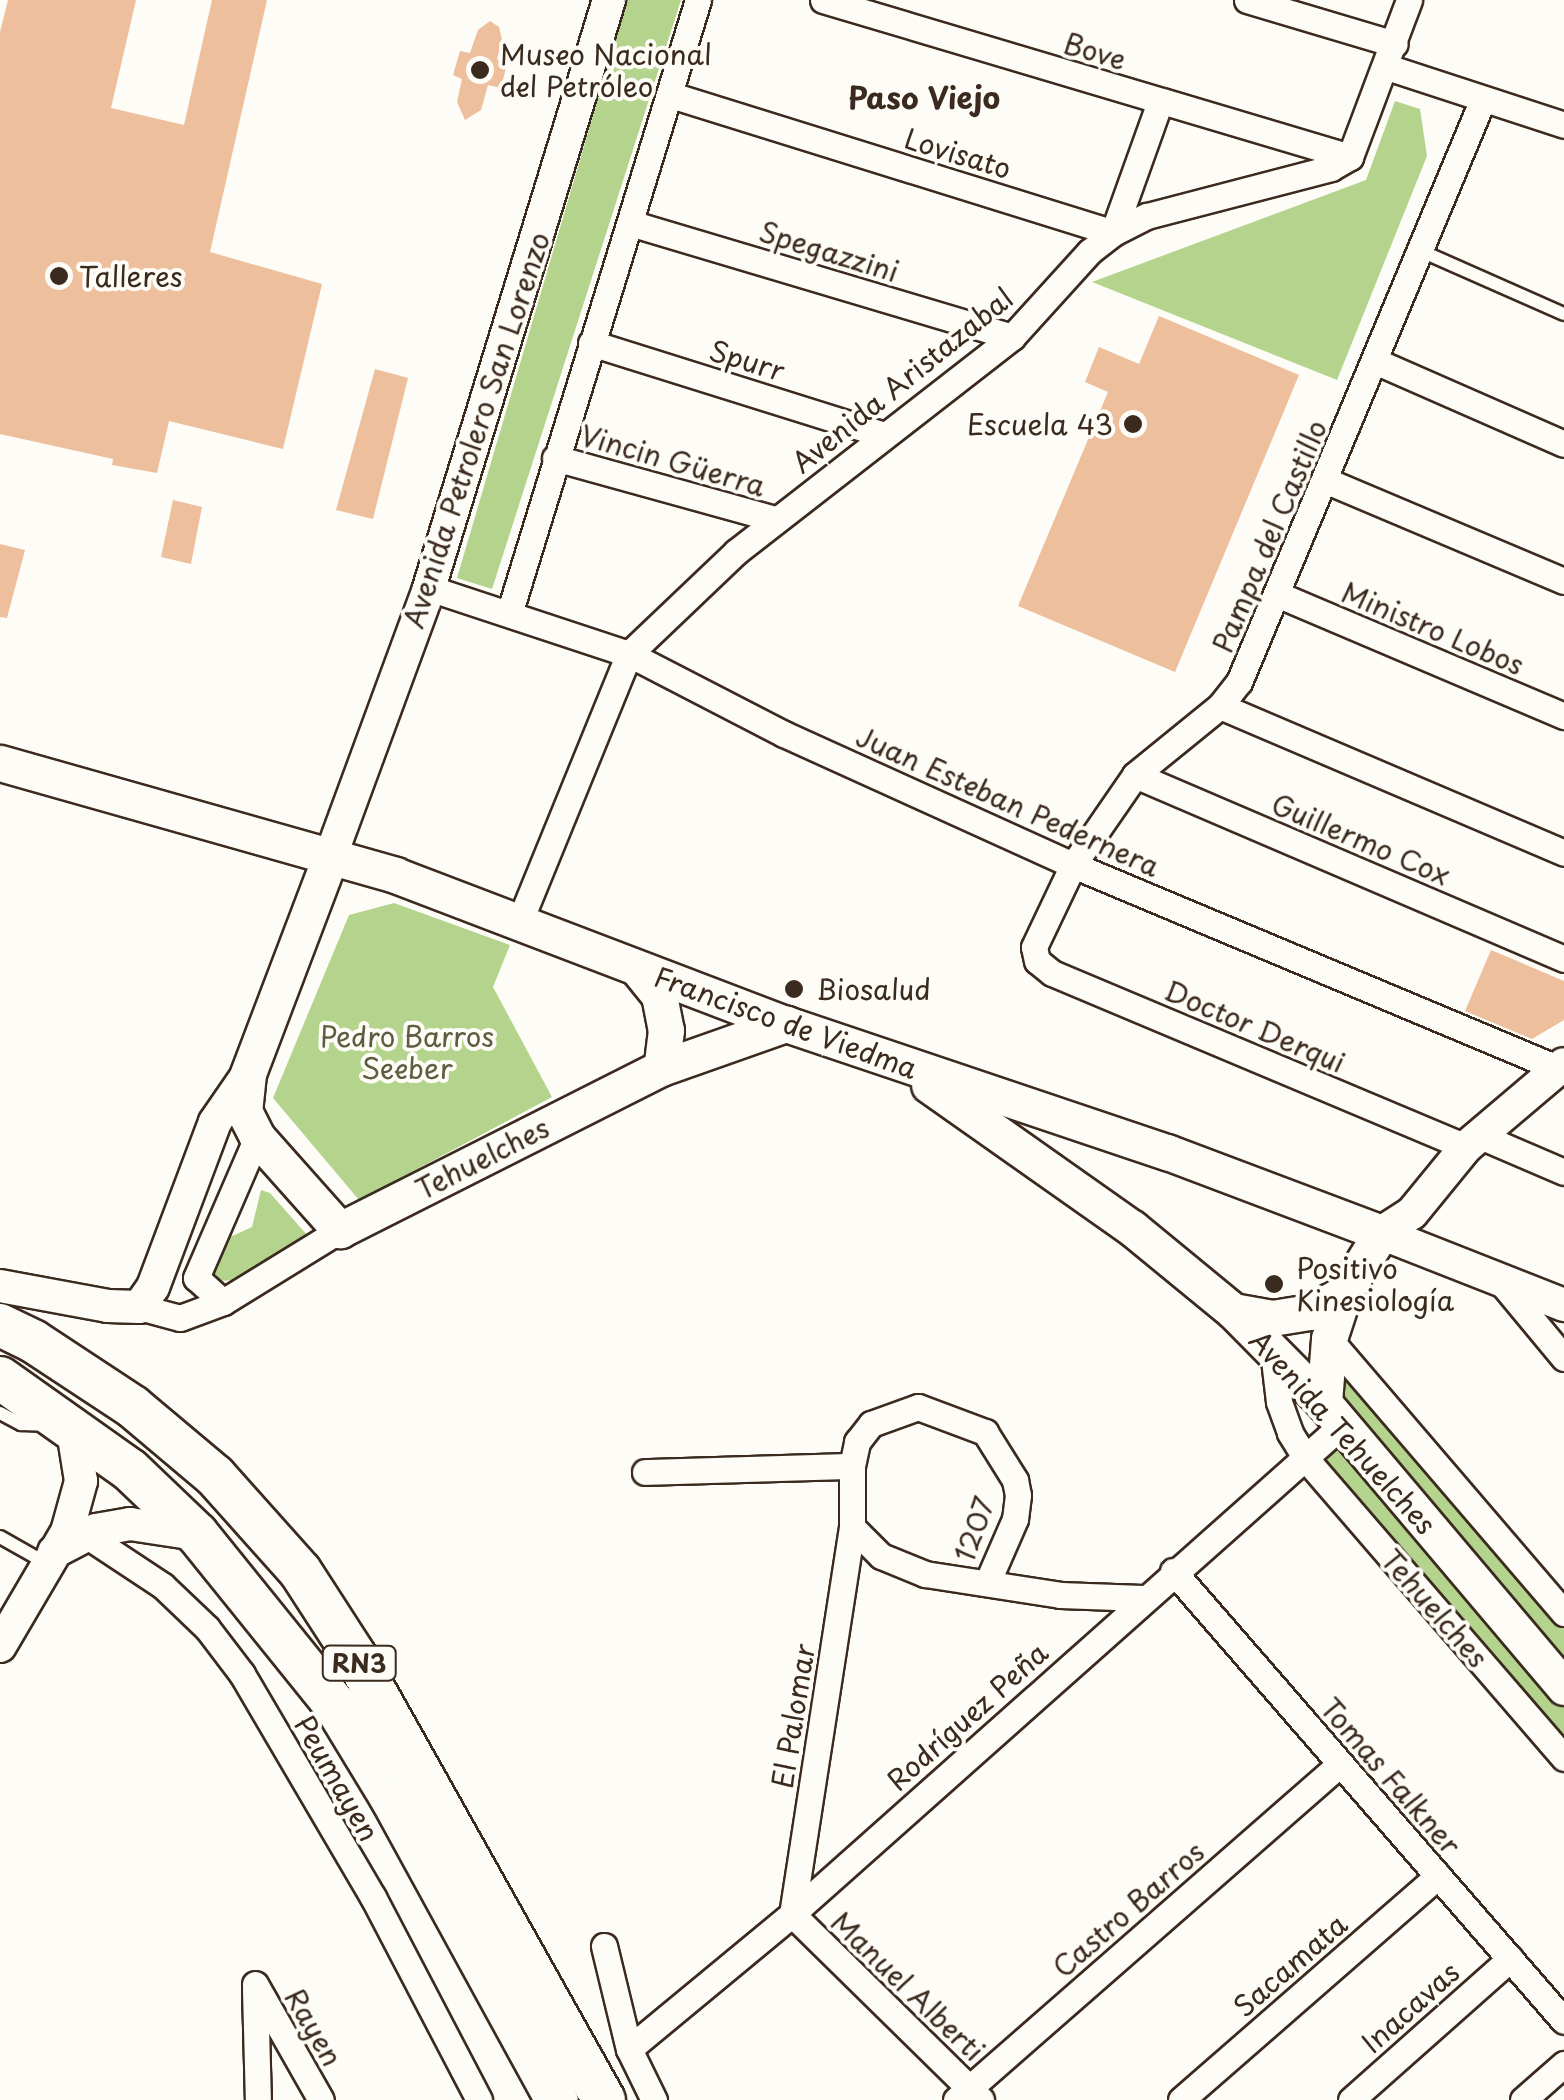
<!DOCTYPE html>
<html>
<head>
<meta charset="utf-8">
<style>
	body { margin:0 }
	#map { position:relative; width:1564px; height:2100px; overflow:hidden; background:#fdfcf7; font-family:"Playpen Sans",sans-serif }
	div>[style] { position:absolute }
	.green>* { inset:0; background:#b4d48e }
	.building>* { inset:0; background:#edbf9c }
	.roads { filter:drop-shadow(2px 0 #3b2a1e) drop-shadow(-2px 0 #3b2a1e) drop-shadow(0 2px #3b2a1e) drop-shadow(0 -2px #3b2a1e) }
	.service>* { height:12px; margin:-6px; padding:0 6px; transform-origin:6px; border-radius:6px; background:#fdfcf7 }
	.minor>* { height:25px; margin:-12.5px; padding:0 12.5px; transform-origin:12.5px; border-radius:12.5px; background:#fdfcf7 }
	.tertiary>* { height:32px; margin:-16px; padding:0 16px; transform-origin:16px; border-radius:16px; background:#fdfcf7 }
	.secondary>* { height:35px; margin:-17.5px; padding:0 17.5px; transform-origin:17.5px; border-radius:17.5px; background:#fdfcf7 }
	.trunk>* { height:42px; margin:-21px; padding:0 21px; transform-origin:21px; border-radius:21px; background:#fdfcf7 }
	.dots>* { width:28px; height:28px; translate:-50% -50%; box-sizing:border-box; border:5px solid #fdfcf7; border-radius:50% }
	span { translate:-50% -50%; white-space:nowrap; text-align:center; line-height:1.15; -webkit-text-stroke:8px #fdfcf7; paint-order:stroke }
	.shield-label span { padding:2px 8px; background:#fdfcf7; border:2px solid; border-radius:8px; -webkit-text-stroke-width:0 }
	.shield-label { font-size:25px; color:#3b2a1e; font-weight:700 }
	.street-label { font-size:28px; color:#3b2a1e }
	.poi-label { font-size:28px; color:#3b2a1e }
	.left { translate:0 -50%; text-align:left }
	.right { translate:-100% -50%; text-align:right }
	.park-label { font-size:28px; color:#5f5d40 }
	.neighbourhood-label { font-size:30px; color:#3b2a1e; font-weight:700 }
</style>
</head>
<body>
<div id="map">
	<div class="green">
		<i style="clip-path:polygon(627px 0,681px 0,492px 589px,457px 578px)"></i>
		<i style="clip-path:polygon(1395px 101px,1420px 109px,1427px 156px,1337px 380px,1092px 282px,1366px 180px)"></i>
		<i style="clip-path:polygon(394px 903px,510px 945px,493px 987px,552px 1097px,359px 1200px,273px 1098px,349px 915px)"></i>
		<i style="clip-path:polygon(261px 1190px,270px 1193px,308px 1236px,237px 1280px,216px 1281px,210px 1261px,223px 1240px,252px 1227px)"></i>
		<i style="clip-path:polygon(1329px 1339px,1564px 1613px,1564px 1758px,1306px 1459px,1342px 1425px)"></i>
	</div>
	<div class="building">
		<i style="clip-path:polygon(8px 0,136px 0,111px 108px,184px 125px,212px 0,267px 0,210px 252px,322px 284px,283px 449px,169px 421px,157px 473px,112px 465px,113px 459px,0 434px,0 32px)"></i>
		<i style="clip-path:polygon(490px 21px,499px 27px,502px 40px,497px 59px,507px 64px,501px 88px,488px 85px,481px 110px,465px 120px,457px 102px,462px 79px,453px 75px,460px 51px,470px 53px,478px 30px)"></i>
		<i style="clip-path:polygon(1159px 316px,1299px 375px,1175px 672px,1018px 606px,1108px 392px,1085px 382px,1099px 347px,1139px 364px)"></i>
		<i style="clip-path:polygon(375px 369px,408px 378px,373px 519px,336px 510px)"></i>
		<i style="clip-path:polygon(173px 500px,202px 507px,191px 564px,161px 557px)"></i>
		<i style="clip-path:polygon(0 544px,25px 550px,7px 618px,0 617px)"></i>
		<i style="clip-path:polygon(1491px 950px,1564px 981px,1564px 1020px,1532px 1039px,1465px 1011px)"></i>
	</div>
	<div class="roads">
		<div class="service">
			<i style="left:1421px;top:251px;width:156px;rotate:23.8deg"></i>
			<i style="left:0;top:1413px;width:24px;rotate:28deg"></i>
			<i style="left:21px;top:1424px;width:23px;rotate:2deg"></i>
			<i style="left:0;top:1537px;width:53px;rotate:29.5deg"></i>
		</div>
		<div class="minor">
			<i style="left:823px;top:0;width:550px;rotate:16.59deg"></i>
			<i style="left:1247px;top:0;width:154px;rotate:16.6deg"></i>
			<i style="left:1387px;top:67px;width:186px;rotate:18.1deg"></i>
			<i style="left:671px;top:95px;width:463px;rotate:17.3deg"></i>
			<i style="left:1113px;top:233px;width:139px;rotate:-70.3deg"></i>
			<i style="left:630px;top:223px;width:399px;rotate:16.6deg"></i>
			<i style="left:591px;top:343px;width:308px;rotate:17.4deg"></i>
			<i style="left:1375px;top:361px;width:206px;rotate:23.7deg"></i>
			<i style="left:555px;top:458px;width:228px;rotate:15.5deg"></i>
			<i style="left:1327px;top:481px;width:257px;rotate:22.9deg"></i>
			<i style="left:429px;top:588px;width:211px;rotate:18.3deg"></i>
			<i style="left:629px;top:654px;width:174px;rotate:27.3deg"></i>
			<i style="left:784px;top:734px;width:317px;rotate:24.4deg"></i>
			<i style="left:1073px;top:865px;width:532px;rotate:22.76deg"></i>
			<i style="left:1279px;top:595px;width:310px;rotate:23deg"></i>
			<i style="left:510px;top:611px;width:639px;rotate:-72.9deg"></i>
			<i style="left:1220px;top:706px;width:374px;rotate:23.1deg"></i>
			<i style="left:1135px;top:775px;width:467px;rotate:23.2deg"></i>
			<i style="left:519px;top:923px;width:291px;rotate:-67.8deg"></i>
			<i style="left:629px;top:654px;width:148px;rotate:-43.6deg"></i>
			<i style="left:736px;top:552px;width:350px;rotate:-37.9deg"></i>
			<i style="left:1012px;top:337px;width:115px;rotate:-47.8deg"></i>
			<i style="left:1089px;top:252px;width:31px;rotate:-38deg"></i>
			<i style="left:1113px;top:233px;width:38px;rotate:-27deg"></i>
			<i style="left:1147px;top:216px;width:190px;rotate:-14.6deg"></i>
			<i style="left:1331px;top:168px;width:22px;rotate:-30deg"></i>
			<i style="left:1350px;top:157px;width:168px;rotate:-69.4deg"></i>
			<i style="left:1480px;top:1136px;width:91px;rotate:23.2deg"></i>
			<i style="left:1466px;top:1147px;width:449px;rotate:-157.2deg"></i>
			<i style="left:1052px;top:973px;width:19px;rotate:-141deg"></i>
			<i style="left:1037px;top:961px;width:14px;rotate:-102deg"></i>
			<i style="left:1034px;top:947px;width:91px;rotate:-64.6deg"></i>
			<i style="left:1073px;top:865px;width:109px;rotate:-55.4deg"></i>
			<i style="left:1135px;top:775px;width:109px;rotate:-39.1deg"></i>
			<i style="left:1220px;top:706px;width:31px;rotate:-52deg"></i>
			<i style="left:1239px;top:682px;width:632px;rotate:-67.29deg"></i>
			<i style="left:1500px;top:1281px;width:100px;rotate:50.3deg"></i>
			<i style="left:223px;top:1302px;width:36px;rotate:-138deg"></i>
			<i style="left:196px;top:1278px;width:154px;rotate:-66.6deg"></i>
			<i style="left:139px;top:1307px;width:42px;rotate:15deg"></i>
			<i style="left:180px;top:1318px;width:46px;rotate:-20.4deg"></i>
			<i style="left:223px;top:1302px;width:137px;rotate:-31.6deg"></i>
			<i style="left:1329px;top:1339px;width:361px;rotate:49.4deg"></i>
			<i style="left:1273px;top:1351px;width:51px;rotate:83.3deg"></i>
			<i style="left:1279px;top:1402px;width:33px;rotate:70deg"></i>
			<i style="left:1290px;top:1433px;width:31px;rotate:58deg"></i>
			<i style="left:1306px;top:1459px;width:395px;rotate:49.2deg"></i>
			<i style="left:852px;top:1466px;width:25px;rotate:-78deg"></i>
			<i style="left:857px;top:1442px;width:23px;rotate:-52deg"></i>
			<i style="left:871px;top:1424px;width:50px;rotate:-19.9deg"></i>
			<i style="left:918px;top:1407px;width:72px;rotate:20.5deg"></i>
			<i style="left:985px;top:1432px;width:57px;rotate:58deg"></i>
			<i style="left:1015px;top:1480px;width:15px;rotate:79deg"></i>
			<i style="left:1018px;top:1495px;width:24px;rotate:97deg"></i>
			<i style="left:1015px;top:1519px;width:70px;rotate:113.6deg"></i>
			<i style="left:645px;top:1472px;width:207px;rotate:-1.7deg"></i>
			<i style="left:852px;top:1466px;width:61px;rotate:90deg"></i>
			<i style="left:852px;top:1527px;width:392px;rotate:98.8deg"></i>
			<i style="left:852px;top:1527px;width:41px;rotate:45deg"></i>
			<i style="left:881px;top:1556px;width:48px;rotate:22.2deg"></i>
			<i style="left:925px;top:1574px;width:137px;rotate:8.8deg"></i>
			<i style="left:1060px;top:1595px;width:83px;rotate:2.1deg"></i>
			<i style="left:86px;top:1535px;width:92px;rotate:33.5deg"></i>
			<i style="left:163px;top:1586px;width:61px;rotate:43.7deg"></i>
			<i style="left:207px;top:1628px;width:58px;rotate:52.7deg"></i>
			<i style="left:242px;top:1674px;width:259px;rotate:59.6deg"></i>
			<i style="left:373px;top:1897px;width:229px;rotate:62.4deg"></i>
			<i style="left:1173px;top:1571px;width:596px;rotate:49.01deg"></i>
			<i style="left:792px;top:1914px;width:265px;rotate:44.5deg"></i>
			<i style="left:604px;top:1946px;width:106px;rotate:76.4deg"></i>
			<i style="left:629px;top:2049px;width:57px;rotate:63.9deg"></i>
			<i style="left:255px;top:1984px;width:133px;rotate:60.4deg"></i>
			<i style="left:255px;top:1989px;width:111px;rotate:88.5deg"></i>
			<i style="left:629px;top:2049px;width:212px;rotate:-39.6deg"></i>
			<i style="left:792px;top:1914px;width:736px;rotate:-41.64deg"></i>
			<i style="left:956px;top:2100px;width:510px;rotate:-41.19deg"></i>
			<i style="left:1181px;top:2100px;width:341px;rotate:-41.1deg"></i>
			<i style="left:1351px;top:2100px;width:213px;rotate:-41.6deg"></i>
			<i style="left:1523px;top:2100px;width:55px;rotate:-41.3deg"></i>
		</div>
		<div class="tertiary">
			<i style="left:331px;top:855px;width:284px;rotate:-69.8deg"></i>
			<i style="left:429px;top:588px;width:615px;rotate:-72.98deg"></i>
			<i style="left:1381px;top:1233px;width:37px;rotate:-33deg"></i>
			<i style="left:1412px;top:1213px;width:85px;rotate:-50.7deg"></i>
			<i style="left:1466px;top:1147px;width:128px;rotate:-40.3deg"></i>
			<i style="left:1381px;top:1233px;width:197px;rotate:21.5deg"></i>
			<i style="left:0;top:1286px;width:110px;rotate:10.5deg"></i>
			<i style="left:108px;top:1306px;width:31px;rotate:2deg"></i>
			<i style="left:139px;top:1307px;width:24px;rotate:-55deg"></i>
			<i style="left:153px;top:1287px;width:176px;rotate:-69.4deg"></i>
			<i style="left:215px;top:1122px;width:58px;rotate:-55.5deg"></i>
			<i style="left:54px;top:1552px;width:47px;rotate:-27.6deg"></i>
			<i style="left:96px;top:1530px;width:35px;rotate:-10deg"></i>
			<i style="left:130px;top:1524px;width:68px;rotate:8.5deg"></i>
			<i style="left:0;top:1646px;width:132px;rotate:-59.6deg"></i>
			<i style="left:67px;top:1532px;width:53px;rotate:-74.6deg"></i>
			<i style="left:81px;top:1481px;width:57px;rotate:-99.1deg"></i>
		</div>
		<div class="secondary">
			<i style="left:0;top:763px;width:411px;rotate:15.8deg"></i>
			<i style="left:395px;top:875px;width:418px;rotate:20.9deg"></i>
			<i style="left:786px;top:1024px;width:402px;rotate:18.6deg"></i>
			<i style="left:1167px;top:1152px;width:229px;rotate:20.7deg"></i>
			<i style="left:1381px;top:1233px;width:70px;rotate:121.7deg"></i>
			<i style="left:1344px;top:1293px;width:48px;rotate:108.1deg"></i>
			<i style="left:1329px;top:1339px;width:64px;rotate:94.5deg"></i>
			<i style="left:331px;top:855px;width:234px;rotate:110.8deg"></i>
			<i style="left:248px;top:1074px;width:37px;rotate:96deg"></i>
			<i style="left:244px;top:1111px;width:29px;rotate:63deg"></i>
			<i style="left:257px;top:1137px;width:125px;rotate:48.3deg"></i>
			<i style="left:340px;top:1230px;width:360px;rotate:-26.8deg"></i>
			<i style="left:661px;top:1068px;width:133px;rotate:-19.4deg"></i>
			<i style="left:637px;top:968px;width:35px;rotate:51deg"></i>
			<i style="left:659px;top:995px;width:36px;rotate:79deg"></i>
			<i style="left:666px;top:1030px;width:38px;rotate:97deg"></i>
			<i style="left:929px;top:1085px;width:248px;rotate:35.2deg"></i>
			<i style="left:1132px;top:1228px;width:131px;rotate:39.4deg"></i>
			<i style="left:1233px;top:1311px;width:129px;rotate:45.3deg"></i>
			<i style="left:1324px;top:1403px;width:372px;rotate:49.8deg"></i>
			<i style="left:1233px;top:1311px;width:40px;rotate:10deg"></i>
			<i style="left:1272px;top:1318px;width:38px;rotate:-9deg"></i>
			<i style="left:1310px;top:1312px;width:39px;rotate:-29deg"></i>
		</div>
		<div class="trunk">
			<i style="left:0;top:1325px;width:37px;rotate:26deg"></i>
			<i style="left:33px;top:1341px;width:120px;rotate:33.4deg"></i>
			<i style="left:133px;top:1407px;width:107px;rotate:40.1deg"></i>
			<i style="left:215px;top:1476px;width:127px;rotate:48.2deg"></i>
			<i style="left:300px;top:1571px;width:101px;rotate:57.1deg"></i>
			<i style="left:355px;top:1656px;width:509px;rotate:60.72deg"></i>
			<i style="left:0;top:1378px;width:159px;rotate:35.3deg"></i>
			<i style="left:130px;top:1470px;width:93px;rotate:43.7deg"></i>
			<i style="left:197px;top:1534px;width:220px;rotate:51.1deg"></i>
			<i style="left:335px;top:1705px;width:108px;rotate:58.7deg"></i>
			<i style="left:391px;top:1797px;width:345px;rotate:61.3deg"></i>
		</div>
	</div>
	<div class="dots">
		<i style="left:480px;top:70px;background:#3b2a1e"></i>
		<i style="left:59px;top:276px;background:#3b2a1e"></i>
		<i style="left:1133px;top:424px;background:#3b2a1e"></i>
		<i style="left:794px;top:989px;background:#3b2a1e"></i>
		<i style="left:1274px;top:1284px;background:#3b2a1e"></i>
	</div>
	<div class="shield-label">
		<span style="left:359px;top:1663px">RN3</span>
	</div>
	<div class="street-label">
		<span style="left:1095px;top:51px;rotate:17deg">Bove</span>
		<span style="left:958px;top:153px;rotate:17deg">Lovisato</span>
		<span style="left:829px;top:251px;rotate:17deg">Spegazzini</span>
		<span style="left:747px;top:360px;rotate:17deg">Spurr</span>
		<span style="left:902px;top:380px;rotate:-39deg">Avenida Aristazabal</span>
		<span style="left:476px;top:430px;rotate:-72deg">Avenida Petrolero San Lorenzo</span>
		<span style="left:673px;top:460px;rotate:16deg">Vincin Güerra</span>
		<span style="left:1269px;top:536px;rotate:-67deg">Pampa del Castillo</span>
		<span style="left:1433px;top:628px;rotate:23deg">Ministro Lobos</span>
		<span style="left:1008px;top:801px;rotate:24deg">Juan Esteban Pedernera</span>
		<span style="left:1361px;top:839px;rotate:23deg">Guillermo Cox</span>
		<span style="left:786px;top:1022px;rotate:20deg">Francisco de Viedma</span>
		<span style="left:1255px;top:1026px;rotate:23deg">Doctor Derqui</span>
		<span style="left:482px;top:1158px;rotate:-27deg">Tehuelches</span>
		<span style="left:1343px;top:1432px;rotate:48deg">Avenida Tehuelches</span>
		<span style="left:974px;top:1529px;rotate:-70deg">1207</span>
		<span style="left:1435px;top:1608px;rotate:49deg">Tehuelches</span>
		<span style="left:793px;top:1716px;rotate:-81deg">El Palomar</span>
		<span style="left:967px;top:1716px;rotate:-42deg">Rodríguez Peña</span>
		<span style="left:1391px;top:1776px;rotate:49deg">Tomas Falkner</span>
		<span style="left:337px;top:1778px;rotate:60deg">Peumayen</span>
		<span style="left:1128px;top:1909px;rotate:-41deg">Castro Barros</span>
		<span style="left:1290px;top:1965px;rotate:-41deg">Sacamata</span>
		<span style="left:908px;top:1986px;rotate:44deg">Manuel Alberti</span>
		<span style="left:1410px;top:2007px;rotate:-42deg">Inacavas</span>
		<span style="left:314px;top:2027px;rotate:60deg">Rayen</span>
	</div>
	<div class="poi-label">
		<span class="left" style="left:500px;top:70px">Museo Nacional<br>del Petróleo</span>
		<span class="left" style="left:79px;top:276px">Talleres</span>
		<span class="right" style="left:1113px;top:424px">Escuela 43</span>
		<span class="left" style="left:816px;top:989px">Biosalud</span>
		<span class="left" style="left:1296px;top:1284px">Positivo<br>Kinesiología</span>
	</div>
	<div class="park-label">
		<span style="left:407px;top:1052px">Pedro Barros<br>Seeber</span>
	</div>
	<div class="neighbourhood-label">
		<span style="left:924px;top:97px">Paso Viejo</span>
	</div>
</div>
</body>
</html>
